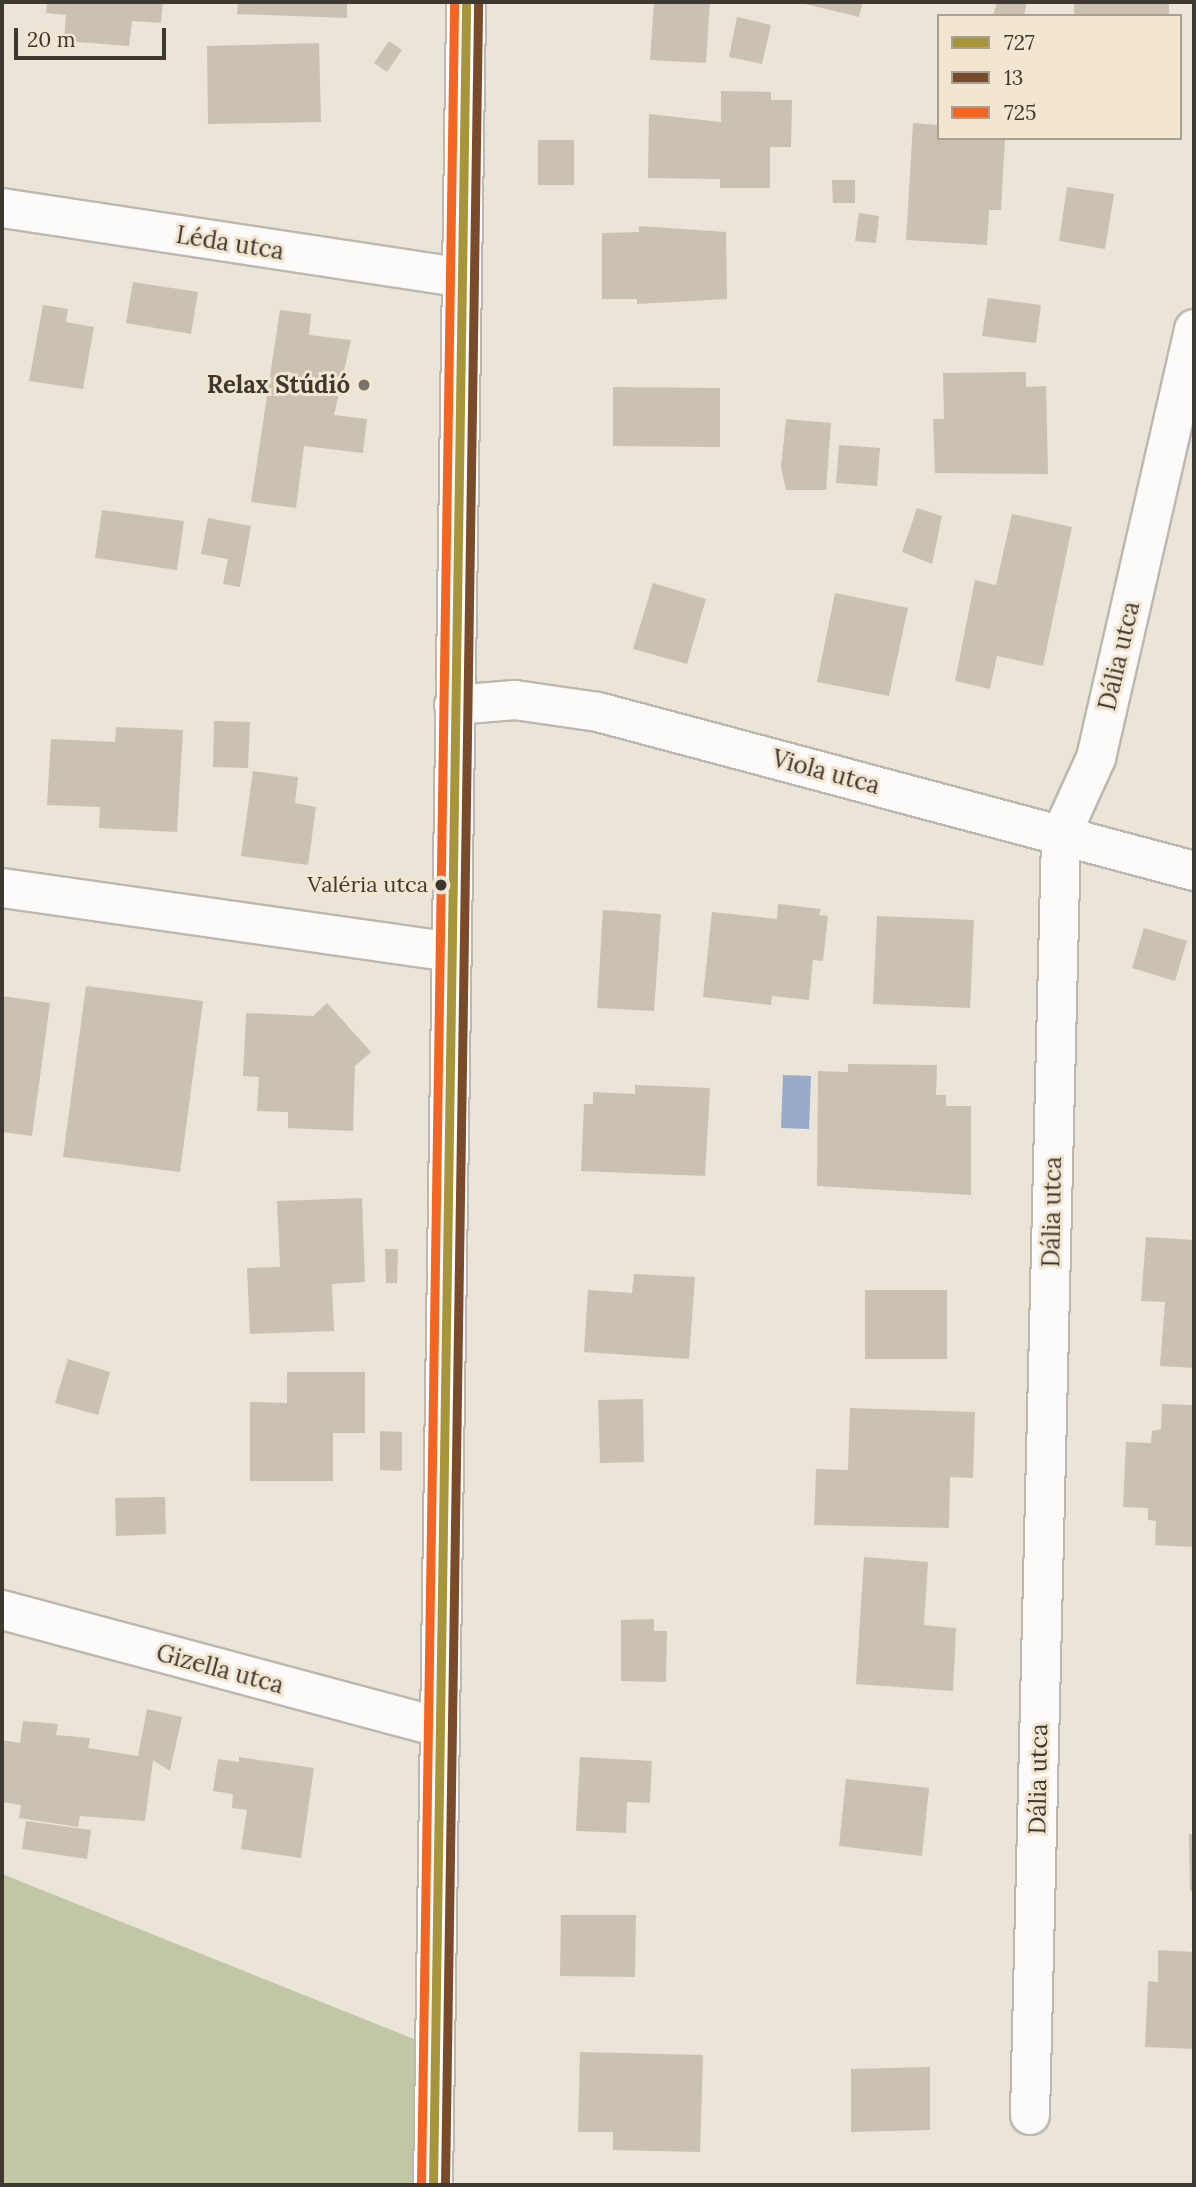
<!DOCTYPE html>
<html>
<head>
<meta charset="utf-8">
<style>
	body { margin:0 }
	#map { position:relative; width:1196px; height:2187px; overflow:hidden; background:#ebe4d9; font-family:Lora,serif }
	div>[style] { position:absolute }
	.forest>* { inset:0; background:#c1c7a5 }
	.water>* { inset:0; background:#98abc8 }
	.building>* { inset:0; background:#cac1b2 }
	.roads { filter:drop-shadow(2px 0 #bdb8af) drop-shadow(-2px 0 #bdb8af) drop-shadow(0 2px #bdb8af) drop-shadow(0 -2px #bdb8af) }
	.street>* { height:38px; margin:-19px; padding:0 19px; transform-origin:19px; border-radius:19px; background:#fcfbf9 }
	.secondary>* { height:38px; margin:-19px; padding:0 19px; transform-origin:19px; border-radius:19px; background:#fcfbf9 }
	.bus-1>* { height:9px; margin:-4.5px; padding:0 4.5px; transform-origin:4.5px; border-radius:4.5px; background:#a6953a }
	.bus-2>* { height:9px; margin:-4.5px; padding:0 4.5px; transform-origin:4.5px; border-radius:4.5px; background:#7a4b2a }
	.bus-3>* { height:9px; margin:-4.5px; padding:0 4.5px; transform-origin:4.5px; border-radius:4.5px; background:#f26522 }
	.dots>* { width:19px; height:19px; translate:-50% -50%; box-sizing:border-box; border:4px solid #f3e6d1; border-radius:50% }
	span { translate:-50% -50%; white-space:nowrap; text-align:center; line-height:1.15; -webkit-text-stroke:6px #f3e6d1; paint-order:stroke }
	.bus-label { font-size:22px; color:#3d3830 }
	.right { translate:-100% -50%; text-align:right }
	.street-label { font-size:24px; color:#3d3830 }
	.poi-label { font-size:24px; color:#3d3830; font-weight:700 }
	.frame { position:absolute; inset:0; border:4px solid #3d3830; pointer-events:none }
	.legend { position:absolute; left:937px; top:14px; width:245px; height:126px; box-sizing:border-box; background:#f3e6d1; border:2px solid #aaa091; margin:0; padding:9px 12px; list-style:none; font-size:21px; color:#3d3830 }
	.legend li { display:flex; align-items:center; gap:14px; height:35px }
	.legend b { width:35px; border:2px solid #aaa091 }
	.scale { position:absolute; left:14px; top:28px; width:152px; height:32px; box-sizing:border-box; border:4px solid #3d3830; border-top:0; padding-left:9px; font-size:21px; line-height:24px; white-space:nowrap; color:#3d3830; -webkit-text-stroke:5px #f3e6d1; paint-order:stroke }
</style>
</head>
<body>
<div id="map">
	<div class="forest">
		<i style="clip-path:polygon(2px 1874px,419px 2041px,412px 2185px,2px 2185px)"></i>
	</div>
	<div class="water">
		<i style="clip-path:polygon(783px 1075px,811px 1076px,809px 1129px,781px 1128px)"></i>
	</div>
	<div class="building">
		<i style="clip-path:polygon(47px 2px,163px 2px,161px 23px,132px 21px,129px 46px,64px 41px,66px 15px,46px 13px)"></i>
		<i style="clip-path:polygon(238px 2px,347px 2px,347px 18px,237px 14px)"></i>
		<i style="clip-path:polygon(654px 2px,710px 2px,706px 63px,650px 60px)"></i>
		<i style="clip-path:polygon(797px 2px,863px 2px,859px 17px)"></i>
		<i style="clip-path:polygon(997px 2px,1027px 2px,1024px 16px,993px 16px)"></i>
		<i style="clip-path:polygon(1074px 2px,1174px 2px,1169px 4px,1169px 16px,1074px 16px)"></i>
		<i style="clip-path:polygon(737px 17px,771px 25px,762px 64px,729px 57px)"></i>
		<i style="clip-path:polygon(389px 41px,402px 50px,387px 72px,374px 63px)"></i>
		<i style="clip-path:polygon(319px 43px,321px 122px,208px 124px,207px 46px)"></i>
		<i style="clip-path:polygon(721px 91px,771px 92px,771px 100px,792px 100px,791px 147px,770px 147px,770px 188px,720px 188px,720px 179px,648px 178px,649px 114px,721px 122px)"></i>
		<i style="clip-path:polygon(913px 123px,939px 125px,939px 138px,1005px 138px,1001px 210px,989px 210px,987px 245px,906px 240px)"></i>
		<i style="clip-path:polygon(538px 140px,574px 140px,574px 185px,538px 185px)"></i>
		<i style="clip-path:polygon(832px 180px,855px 180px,855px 203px,833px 203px)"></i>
		<i style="clip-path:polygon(1067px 187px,1114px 194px,1105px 249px,1059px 241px)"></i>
		<i style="clip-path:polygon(859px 213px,879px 216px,876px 243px,855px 241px)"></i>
		<i style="clip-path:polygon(639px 226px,726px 232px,727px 299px,637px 304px,637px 299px,602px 299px,602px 233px,639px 232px)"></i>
		<i style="clip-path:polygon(133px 282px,198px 292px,191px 334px,126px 323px)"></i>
		<i style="clip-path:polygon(988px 298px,1041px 305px,1036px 343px,982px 336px)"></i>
		<i style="clip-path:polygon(43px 305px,68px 309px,66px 322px,94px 327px,83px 389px,29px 381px)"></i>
		<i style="clip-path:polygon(280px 310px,311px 314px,309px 335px,351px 340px,334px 415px,367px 419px,363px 453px,304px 446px,296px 508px,251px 502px)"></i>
		<i style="clip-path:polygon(1026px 372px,1026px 387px,1046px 386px,1048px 474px,935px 473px,933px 419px,944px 419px,943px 373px)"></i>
		<i style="clip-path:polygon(613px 387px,720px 388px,720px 447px,613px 446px)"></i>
		<i style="clip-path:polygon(786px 419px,831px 423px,826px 490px,786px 490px,781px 467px)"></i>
		<i style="clip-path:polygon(839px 445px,880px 448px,877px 486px,836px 483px)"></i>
		<i style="clip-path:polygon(917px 508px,942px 516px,932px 564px,902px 552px)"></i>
		<i style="clip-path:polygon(102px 510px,184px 521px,177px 570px,95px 558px)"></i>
		<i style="clip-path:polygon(1012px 514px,1072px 527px,1043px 666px,997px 656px,990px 689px,955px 681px,975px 580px,996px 585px)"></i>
		<i style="clip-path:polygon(208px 518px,251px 526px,240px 587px,223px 584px,228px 559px,201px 554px)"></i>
		<i style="clip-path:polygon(653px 583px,706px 599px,687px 664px,633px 649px)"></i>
		<i style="clip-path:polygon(835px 593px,908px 608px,889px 696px,817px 682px)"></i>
		<i style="clip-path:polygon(214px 721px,250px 722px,248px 768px,213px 767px)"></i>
		<i style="clip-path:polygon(116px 727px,183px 730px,177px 832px,99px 828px,100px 807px,47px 805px,51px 739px,115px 742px)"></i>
		<i style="clip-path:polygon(253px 771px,298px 777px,295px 803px,316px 807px,308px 865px,241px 856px)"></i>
		<i style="clip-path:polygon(778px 904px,821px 909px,819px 915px,828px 916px,823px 961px,813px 960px,809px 1000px,772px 996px,771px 1005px,703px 997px,712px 912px,777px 919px)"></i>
		<i style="clip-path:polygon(603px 910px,661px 914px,654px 1011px,597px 1008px)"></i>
		<i style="clip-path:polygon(877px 916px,974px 920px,970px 1008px,873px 1004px)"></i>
		<i style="clip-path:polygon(1144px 928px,1187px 941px,1175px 981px,1132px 968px)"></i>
		<i style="clip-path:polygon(86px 986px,203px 1001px,180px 1172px,63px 1157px)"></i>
		<i style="clip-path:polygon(2px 996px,50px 1003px,32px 1136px,2px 1132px)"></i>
		<i style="clip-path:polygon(327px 1003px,371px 1052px,355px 1066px,353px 1131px,288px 1128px,288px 1112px,257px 1111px,259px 1077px,243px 1076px,246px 1013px,313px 1016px)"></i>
		<i style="clip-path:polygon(848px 1064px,937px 1065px,936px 1095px,946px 1095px,946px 1106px,971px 1106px,971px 1195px,817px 1186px,818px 1071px,848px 1072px)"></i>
		<i style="clip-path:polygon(635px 1085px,710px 1088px,705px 1176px,581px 1171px,584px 1104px,593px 1104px,593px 1092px,635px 1094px)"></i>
		<i style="clip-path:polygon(362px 1198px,365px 1282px,332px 1284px,334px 1331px,250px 1334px,247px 1268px,280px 1267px,277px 1201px)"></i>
		<i style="clip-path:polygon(1146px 1237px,1194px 1240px,1194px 1368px,1160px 1366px,1165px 1302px,1141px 1301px)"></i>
		<i style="clip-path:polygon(385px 1249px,398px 1249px,397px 1283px,386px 1283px)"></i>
		<i style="clip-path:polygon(634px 1274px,695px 1277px,689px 1359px,584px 1352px,588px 1290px,632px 1293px)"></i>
		<i style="clip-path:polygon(865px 1290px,947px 1290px,947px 1359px,865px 1359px)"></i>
		<i style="clip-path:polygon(68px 1359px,110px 1372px,98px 1415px,55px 1403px)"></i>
		<i style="clip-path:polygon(287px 1372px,365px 1372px,365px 1433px,333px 1433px,333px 1481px,250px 1481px,250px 1402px,287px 1403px)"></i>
		<i style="clip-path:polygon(643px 1399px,644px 1462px,600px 1463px,598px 1400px)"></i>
		<i style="clip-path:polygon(1162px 1404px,1194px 1405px,1194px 1547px,1155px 1545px,1156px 1521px,1148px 1520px,1148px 1508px,1123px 1507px,1126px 1442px,1151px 1443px,1152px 1431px,1161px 1429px)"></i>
		<i style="clip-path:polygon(850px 1408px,975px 1412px,973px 1478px,950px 1477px,949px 1528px,814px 1525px,816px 1469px,848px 1470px)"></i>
		<i style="clip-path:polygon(380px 1431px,402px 1432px,402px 1471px,380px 1470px)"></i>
		<i style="clip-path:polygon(165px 1497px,166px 1534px,116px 1536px,115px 1498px)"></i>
		<i style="clip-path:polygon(864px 1557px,928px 1562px,924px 1625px,956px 1628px,953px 1691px,856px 1684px)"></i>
		<i style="clip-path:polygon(654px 1619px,654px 1631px,667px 1631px,666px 1682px,621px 1681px,621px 1620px)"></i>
		<i style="clip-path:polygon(147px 1709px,182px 1717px,170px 1771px,153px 1760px,145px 1821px,80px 1816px,78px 1827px,19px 1818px,21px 1805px,2px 1802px,2px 1740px,20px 1743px,23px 1721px,58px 1724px,56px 1735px,90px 1738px,88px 1748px,138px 1756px)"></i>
		<i style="clip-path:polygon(239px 1757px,314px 1768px,301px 1858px,241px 1849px,247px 1810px,232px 1808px,233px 1794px,213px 1791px,218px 1759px,239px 1762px)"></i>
		<i style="clip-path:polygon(580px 1757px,652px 1761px,650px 1803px,627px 1802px,626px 1833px,576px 1831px)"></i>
		<i style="clip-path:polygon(846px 1779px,929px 1788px,922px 1856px,839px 1846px)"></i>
		<i style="clip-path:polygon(26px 1821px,91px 1830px,87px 1859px,22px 1849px)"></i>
		<i style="clip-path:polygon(1189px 1834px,1194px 1834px,1194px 1891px,1190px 1891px)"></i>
		<i style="clip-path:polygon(561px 1915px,636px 1915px,635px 1977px,560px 1976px)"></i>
		<i style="clip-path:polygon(1158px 1950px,1194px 1952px,1194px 2049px,1145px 2047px,1148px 1981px,1158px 1982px)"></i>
		<i style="clip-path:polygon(580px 2052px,703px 2055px,700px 2152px,613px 2150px,613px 2132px,578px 2132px)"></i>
		<i style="clip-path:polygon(930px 2067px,930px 2130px,851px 2132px,851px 2069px)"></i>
	</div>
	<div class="roads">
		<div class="street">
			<i style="left:2px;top:208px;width:462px;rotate:8.6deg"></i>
			<i style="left:454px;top:705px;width:61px;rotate:-4.7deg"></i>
			<i style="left:515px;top:700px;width:84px;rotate:8.2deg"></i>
			<i style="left:598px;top:712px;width:617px;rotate:14.94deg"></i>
			<i style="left:2px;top:888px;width:454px;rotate:8.1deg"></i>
			<i style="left:2px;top:1610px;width:451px;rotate:15deg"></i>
			<i style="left:1030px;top:2115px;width:1280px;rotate:-88.61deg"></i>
			<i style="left:1061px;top:835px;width:85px;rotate:-65.6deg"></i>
			<i style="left:1096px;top:758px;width:440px;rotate:-77.1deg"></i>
		</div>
		<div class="secondary">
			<i style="left:433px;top:2185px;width:2183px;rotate:-89.13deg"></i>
		</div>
	</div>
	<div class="bus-1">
		<i style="left:433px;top:2185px;width:2183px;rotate:-89.13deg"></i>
	</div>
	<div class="bus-2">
		<i style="left:445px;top:2185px;width:2183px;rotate:-89.13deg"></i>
	</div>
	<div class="bus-3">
		<i style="left:421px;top:2185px;width:2183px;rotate:-89.13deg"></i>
	</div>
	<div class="dots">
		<i style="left:364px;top:385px;background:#7a746b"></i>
		<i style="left:441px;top:885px;background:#3d3830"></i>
	</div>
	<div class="bus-label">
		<span class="right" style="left:428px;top:885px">Valéria utca</span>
	</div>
	<div class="street-label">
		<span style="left:230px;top:243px;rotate:9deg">Léda utca</span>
		<span style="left:1119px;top:656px;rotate:-77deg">Dália utca</span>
		<span style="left:826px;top:772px;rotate:15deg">Viola utca</span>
		<span style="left:1052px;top:1212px;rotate:-89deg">Dália utca</span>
		<span style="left:220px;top:1669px;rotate:15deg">Gizella utca</span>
		<span style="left:1038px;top:1779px;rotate:-89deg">Dália utca</span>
	</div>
	<div class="poi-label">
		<span class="right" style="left:350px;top:385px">Relax Stúdió</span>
	</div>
	<div class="frame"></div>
	<ul class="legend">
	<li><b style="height:9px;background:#a6953a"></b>727</li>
	<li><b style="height:9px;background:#7a4b2a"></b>13</li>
	<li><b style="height:9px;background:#f26522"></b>725</li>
	</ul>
	<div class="scale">20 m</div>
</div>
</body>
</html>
